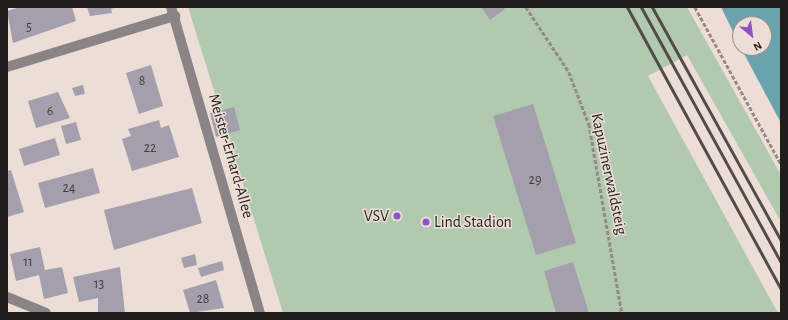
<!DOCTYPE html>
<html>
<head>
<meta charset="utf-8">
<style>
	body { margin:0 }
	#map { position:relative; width:788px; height:320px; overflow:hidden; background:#ecded6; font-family:"Alegreya Sans",sans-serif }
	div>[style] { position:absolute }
	.green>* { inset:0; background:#b1c9af }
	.water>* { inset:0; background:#69a3ad }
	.building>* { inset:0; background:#a49fac }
	.path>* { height:2.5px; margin-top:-1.25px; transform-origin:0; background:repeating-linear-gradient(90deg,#958b85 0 4px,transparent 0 6px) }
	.minor>* { height:10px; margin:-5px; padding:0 5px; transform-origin:5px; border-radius:5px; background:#8a8487 }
	.rail>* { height:3px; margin:-1.5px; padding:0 1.5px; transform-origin:1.5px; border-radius:1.5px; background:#524b47 }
	.dots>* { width:11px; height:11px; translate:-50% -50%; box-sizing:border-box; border:2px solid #ecded6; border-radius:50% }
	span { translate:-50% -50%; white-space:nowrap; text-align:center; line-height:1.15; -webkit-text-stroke:3px #ecded6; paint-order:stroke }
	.number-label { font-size:14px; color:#423e3e }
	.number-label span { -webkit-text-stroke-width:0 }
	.street-label { font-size:16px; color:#211d1a }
	.poi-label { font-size:16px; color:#211d1a }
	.right { translate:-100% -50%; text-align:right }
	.left { translate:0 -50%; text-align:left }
	.frame { position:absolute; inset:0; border:8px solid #211d1a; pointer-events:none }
	.north { position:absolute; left:732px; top:16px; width:40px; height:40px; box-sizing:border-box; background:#ecded6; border:1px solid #9b918b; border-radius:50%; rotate:151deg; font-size:11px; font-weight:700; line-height:16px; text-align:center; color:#211d1a }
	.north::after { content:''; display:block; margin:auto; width:14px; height:18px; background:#8e51c7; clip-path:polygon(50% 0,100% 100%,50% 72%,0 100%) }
</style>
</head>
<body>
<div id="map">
	<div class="green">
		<i style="clip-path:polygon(188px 7px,687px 7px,781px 175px,781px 222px,687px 55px,648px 76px,778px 313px,283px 313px)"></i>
	</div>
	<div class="water">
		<i style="clip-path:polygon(721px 7px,781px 7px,781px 123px,741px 48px,764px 48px,764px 24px,740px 24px,740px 46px)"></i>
	</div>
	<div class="building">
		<i style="clip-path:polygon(20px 7px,72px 7px,76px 21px,13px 43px,7px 11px)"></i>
		<i style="clip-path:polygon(87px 7px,117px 7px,111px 9px,112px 13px,90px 16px)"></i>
		<i style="clip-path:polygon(481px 7px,503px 7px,505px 9px,490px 20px)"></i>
		<i style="clip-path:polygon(151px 65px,163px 106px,139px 114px,126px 73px)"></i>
		<i style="clip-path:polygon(83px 85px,85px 94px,75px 96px,72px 88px)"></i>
		<i style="clip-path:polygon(58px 92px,70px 118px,36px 128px,28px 101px)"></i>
		<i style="clip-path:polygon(533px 104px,576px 243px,536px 255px,493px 116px)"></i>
		<i style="clip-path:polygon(234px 107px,240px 130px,216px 137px,210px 113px)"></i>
		<i style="clip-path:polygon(159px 120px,161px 128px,169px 125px,179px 157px,132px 171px,122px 139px,131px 136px,128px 129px)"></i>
		<i style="clip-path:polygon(76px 122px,81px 140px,66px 144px,61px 126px)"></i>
		<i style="clip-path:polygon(55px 138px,60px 155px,24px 166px,19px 149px)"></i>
		<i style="clip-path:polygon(93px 168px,100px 193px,45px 208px,38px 183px)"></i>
		<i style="clip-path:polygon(11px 170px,24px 212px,7px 217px,7px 171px)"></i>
		<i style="clip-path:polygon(192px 188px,202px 223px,114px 250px,104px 210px)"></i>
		<i style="clip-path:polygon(40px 247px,45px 270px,62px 267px,68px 293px,44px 299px,39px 275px,16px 281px,10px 254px)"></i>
		<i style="clip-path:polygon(195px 254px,197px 265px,184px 268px,181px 258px)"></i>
		<i style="clip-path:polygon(222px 261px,224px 270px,201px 277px,198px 268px)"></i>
		<i style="clip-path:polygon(573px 262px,589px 313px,556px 313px,544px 271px)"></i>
		<i style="clip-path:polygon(120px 267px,125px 313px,98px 313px,98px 298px,79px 302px,73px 277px)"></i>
		<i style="clip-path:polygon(216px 280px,224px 308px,190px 313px,183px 290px)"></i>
	</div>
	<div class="path">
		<i style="left:526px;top:7px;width:78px;rotate:56.5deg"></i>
		<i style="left:569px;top:72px;width:56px;rotate:69deg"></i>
		<i style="left:589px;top:124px;width:192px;rotate:80.1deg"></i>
		<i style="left:695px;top:7px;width:179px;rotate:61.3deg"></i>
	</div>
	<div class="minor">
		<i style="left:171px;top:7px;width:319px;rotate:73.8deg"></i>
		<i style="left:7px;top:67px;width:176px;rotate:-16.9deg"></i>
		<i style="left:7px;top:297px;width:42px;rotate:22.3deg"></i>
	</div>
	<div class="rail">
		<i style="left:627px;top:7px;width:321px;rotate:61.4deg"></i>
		<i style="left:641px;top:7px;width:292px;rotate:61.3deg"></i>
		<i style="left:652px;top:7px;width:267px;rotate:61.1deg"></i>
	</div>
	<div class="dots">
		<i style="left:397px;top:216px;background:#8e51c7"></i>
		<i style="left:426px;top:222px;background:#8e51c7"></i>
	</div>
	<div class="number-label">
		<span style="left:29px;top:27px">5</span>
		<span style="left:142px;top:81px">8</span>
		<span style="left:50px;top:111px">6</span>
		<span style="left:150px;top:148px">22</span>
		<span style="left:535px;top:180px">29</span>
		<span style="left:69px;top:188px">24</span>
		<span style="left:28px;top:262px">11</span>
		<span style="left:99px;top:284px">13</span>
		<span style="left:203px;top:299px">28</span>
	</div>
	<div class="street-label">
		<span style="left:231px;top:156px;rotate:74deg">Meister-Erhard-Allee</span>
		<span style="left:609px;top:174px;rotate:78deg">Kapuzinerwaldsteig</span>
	</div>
	<div class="poi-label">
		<span class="right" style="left:389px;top:216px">VSV</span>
		<span class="left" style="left:434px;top:222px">Lind Stadion</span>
	</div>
	<div class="frame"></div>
	<div class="north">N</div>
</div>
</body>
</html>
